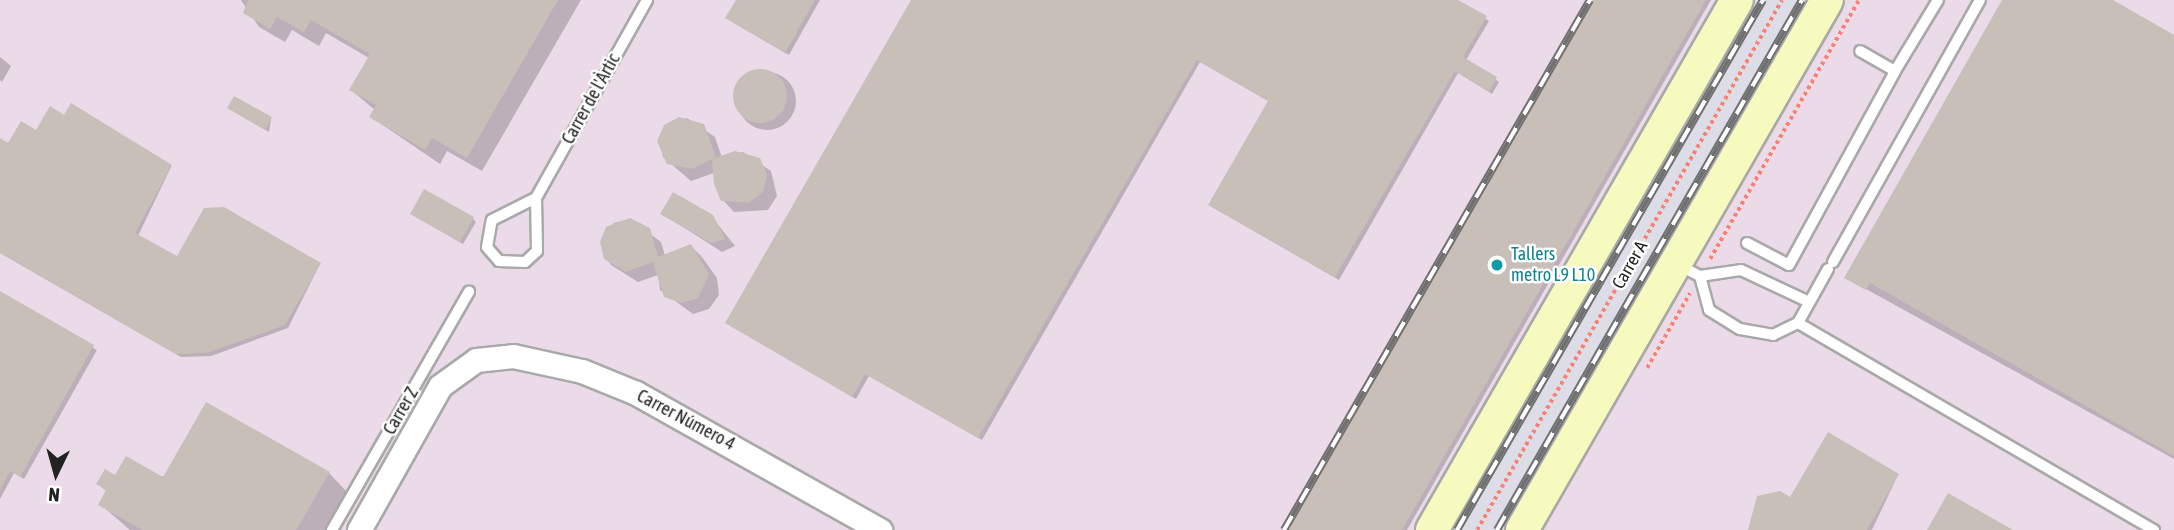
<!DOCTYPE html>
<html>
<head>
<meta charset="utf-8">
<style>
	body { margin:0 }
	#map { position:relative; width:2174px; height:530px; overflow:hidden; background:#f2efe9; font-family:"Asap Condensed",sans-serif }
	div>[style] { position:absolute }
	.industrial>* { inset:0; background:#ebdbe8 }
	.plaza>* { inset:0; background:#dddde8 }
	.shadow>* { inset:0; background:#0003 }
	.round { border-radius:50% }
	.building>* { inset:0; background:#c7bfb8 }
	.path>* { height:3.5px; margin-top:-1.75px; transform-origin:0; background:repeating-linear-gradient(90deg,#fa8072 0 3.5px,transparent 0 7px) }
	.roads { filter:drop-shadow(2px 0 #a9a9a9) drop-shadow(-2px 0 #a9a9a9) drop-shadow(0 2px #a9a9a9) drop-shadow(0 -2px #a9a9a9) }
	.lane>* { height:10px; margin:-5px; padding:0 5px; transform-origin:5px; border-radius:5px; background:#fff }
	.street>* { height:23px; margin:-11.5px; padding:0 11.5px; transform-origin:11.5px; border-radius:11.5px; background:#fff }
	.secondary>* { height:32px; margin:-16px; padding:0 16px; transform-origin:16px; border-radius:16px; background:#f7fabf }
	.rail>* { height:8px; margin-top:-4px; transform-origin:0; background:repeating-linear-gradient(90deg,#fff 0 16px,#707070 0 32px); box-sizing:border-box; border-block:2px solid #707070 }
	.dots>* { width:19px; height:19px; translate:-50% -50%; box-sizing:border-box; border:4px solid #fff; border-radius:50% }
	span { translate:-50% -50%; white-space:nowrap; text-align:center; line-height:1.15; -webkit-text-stroke:5px #fff; paint-order:stroke }
	.street-label { font-size:18px; color:#222 }
	.culture-label { font-size:18px; color:#0d838f }
	.left { translate:0 -50%; text-align:left }
	.north { position:absolute; left:21px; top:439px; width:70px; height:70px; -webkit-text-stroke:5px #fff; paint-order:stroke; rotate:185deg; font-size:19px; font-weight:700; line-height:28px; text-align:center; color:#222 }
	.north::after { content:''; display:block; margin:auto; width:24px; height:32px; background:#222; clip-path:polygon(50% 0,100% 100%,50% 72%,0 100%) }
</style>
</head>
<body>
<div id="map">
	<div class="industrial">
		<i style="clip-path:polygon(0 0,1770px 0,1464px 530px,0 530px)"></i>
		<i style="clip-path:polygon(1796px 0,2174px 0,2174px 530px,1491px 530px)"></i>
	</div>
	<div class="plaza">
		<i style="clip-path:polygon(1751px 0,1811px 0,1506px 530px,1450px 530px)"></i>
	</div>
	<div class="shadow">
		<i style="clip-path:polygon(241px 0,581px 0,482px 171px,447px 151px,440px 164px,371px 117px,375px 110px,351px 90px,369px 58px,326px 33px,319px 46px,292px 30px,285px 42px,259px 27px)"></i>
		<i style="clip-path:polygon(737px 0,820px 0,789px 55px,731px 21px)"></i>
		<i style="clip-path:polygon(913px 0,1455px 0,1489px 21px,1466px 60px,1499px 82px,1492px 94px,1458px 73px,1339px 280px,1214px 208px,1270px 102px,1200px 62px,982px 440px,869px 376px,856px 399px,727px 323px)"></i>
		<i style="clip-path:polygon(1595px 0,1711px 0,1407px 530px,1289px 530px)"></i>
		<i style="clip-path:polygon(2004px 0,2110px 0,2174px 37px,2174px 459px,1846px 278px)"></i>
		<i style="clip-path:polygon(0 57px,11px 66px,2px 82px,0 80px)"></i>
		<i class="round" style="left:738px;top:72px;width:58px;height:58px"></i>
		<i style="clip-path:polygon(235px 98px,271px 119px,269px 132px,233px 111px)"></i>
		<i style="clip-path:polygon(687px 118px,715px 137px,722px 158px,743px 152px,771px 171px,777px 196px,768px 210px,734px 212px,723px 200px,717px 172px,691px 181px,663px 157px,659px 141px,665px 127px)"></i>
		<i style="clip-path:polygon(37px 132px,171px 167px,138px 236px,177px 259px,320px 264px,288px 328px,211px 356px,181px 357px,0 253px,0 140px,9px 145px)"></i>
		<i style="clip-path:polygon(663px 214px,712px 217px,735px 246px,722px 252px)"></i>
		<i style="clip-path:polygon(416px 217px,473px 219px,476px 222px,463px 244px)"></i>
		<i style="clip-path:polygon(630px 219px,661px 242px,665px 256px,691px 246px,702px 257px,717px 278px,719px 295px,709px 309px,693px 314px,660px 290px,658px 275px,638px 282px,611px 265px,602px 251px,604px 235px,614px 223px)"></i>
		<i style="clip-path:polygon(0 293px,97px 350px,24px 479px,14px 473px,0 499px)"></i>
		<i style="clip-path:polygon(329px 473px,348px 493px,326px 530px,130px 530px,100px 504px,107px 492px,99px 484px,116px 477px)"></i>
		<i style="clip-path:polygon(1898px 475px,1872px 530px,1750px 530px,1791px 499px)"></i>
	</div>
	<div class="building">
		<i style="clip-path:polygon(248px 0,558px 0,467px 158px,432px 138px,425px 150px,369px 117px,376px 105px,349px 90px,370px 54px,311px 20px,304px 32px,277px 17px,270px 29px,243px 13px)"></i>
		<i style="clip-path:polygon(736px 0,815px 0,785px 53px,725px 18px)"></i>
		<i style="clip-path:polygon(911px 0,1458px 0,1487px 16px,1463px 57px,1497px 77px,1489px 92px,1455px 71px,1335px 277px,1208px 205px,1268px 101px,1197px 60px,978px 438px,865px 374px,852px 397px,725px 323px)"></i>
		<i style="clip-path:polygon(1593px 0,1706px 0,1402px 530px,1287px 530px)"></i>
		<i style="clip-path:polygon(2002px 0,2113px 0,2174px 35px,2174px 456px,1870px 283px,1866px 290px,1844px 278px)"></i>
		<i class="round" style="left:733px;top:69px;width:54px;height:54px"></i>
		<i style="clip-path:polygon(234px 96px,272px 117px,265px 130px,227px 108px)"></i>
		<i style="clip-path:polygon(71px 103px,172px 165px,135px 233px,177px 256px,204px 208px,224px 207px,321px 263px,285px 325px,207px 353px,176px 354px,0 253px,0 138px,8px 143px,21px 121px,36px 130px,50px 106px,64px 115px)"></i>
		<i style="clip-path:polygon(679px 117px,704px 124px,716px 157px,692px 169px,667px 164px,657px 141px,664px 125px)"></i>
		<i style="clip-path:polygon(735px 151px,760px 158px,767px 175px,763px 192px,748px 203px,721px 201px,714px 184px,712px 159px)"></i>
		<i style="clip-path:polygon(424px 189px,474px 217px,460px 242px,410px 214px)"></i>
		<i style="clip-path:polygon(673px 192px,713px 215px,725px 239px,711px 243px,660px 214px)"></i>
		<i style="clip-path:polygon(630px 218px,650px 228px,658px 257px,691px 244px,709px 274px,698px 298px,681px 303px,664px 297px,653px 262px,626px 272px,604px 259px,600px 242px,606px 227px)"></i>
		<i style="clip-path:polygon(0 291px,94px 345px,20px 477px,10px 471px,0 490px)"></i>
		<i style="clip-path:polygon(206px 402px,330px 472px,296px 530px,142px 530px,98px 505px,106px 490px,96px 484px,105px 469px,115px 475px,126px 456px,163px 477px)"></i>
		<i style="clip-path:polygon(1828px 432px,1899px 474px,1867px 530px,1748px 530px,1757px 496px,1780px 491px,1790px 497px)"></i>
		<i style="clip-path:polygon(1948px 493px,2013px 530px,1927px 530px)"></i>
	</div>
	<div class="path">
		<i style="left:1710px;top:259px;width:299px;rotate:-60.1deg"></i>
		<i style="left:1647px;top:368px;width:86px;rotate:-60.2deg"></i>
		<i style="left:1477px;top:530px;width:611px;rotate:-60.08deg"></i>
	</div>
	<div class="roads">
		<div class="lane">
			<i style="left:1895px;top:71px;width:83px;rotate:-58.8deg"></i>
			<i style="left:536px;top:198px;width:227px;rotate:-60.7deg"></i>
			<i style="left:536px;top:198px;width:53px;rotate:88.9deg"></i>
			<i style="left:537px;top:251px;width:16px;rotate:137deg"></i>
			<i style="left:525px;top:262px;width:26px;rotate:-178deg"></i>
			<i style="left:499px;top:261px;width:18px;rotate:-131deg"></i>
			<i style="left:487px;top:247px;width:27px;rotate:-80deg"></i>
			<i style="left:492px;top:220px;width:49px;rotate:-26.6deg"></i>
			<i style="left:1747px;top:243px;width:47px;rotate:27.6deg"></i>
			<i style="left:1789px;top:265px;width:221px;rotate:-61.3deg"></i>
			<i style="left:1895px;top:71px;width:40px;rotate:-150.3deg"></i>
			<i style="left:1833px;top:262px;width:300px;rotate:-60.7deg"></i>
			<i style="left:1677px;top:264px;width:26px;rotate:28deg"></i>
			<i style="left:1700px;top:276px;width:41px;rotate:-8.3deg"></i>
			<i style="left:1741px;top:270px;width:73px;rotate:25.2deg"></i>
			<i style="left:1828px;top:269px;width:62px;rotate:119.1deg"></i>
			<i style="left:1798px;top:323px;width:412px;rotate:30.2deg"></i>
			<i style="left:1700px;top:276px;width:35px;rotate:75deg"></i>
			<i style="left:1709px;top:310px;width:36px;rotate:32deg"></i>
			<i style="left:1740px;top:329px;width:34px;rotate:10deg"></i>
			<i style="left:1773px;top:335px;width:28px;rotate:-26deg"></i>
			<i style="left:332px;top:530px;width:275px;rotate:-60.1deg"></i>
		</div>
		<div class="street">
			<i style="left:359px;top:530px;width:165px;rotate:-60.6deg"></i>
			<i style="left:440px;top:386px;width:44px;rotate:-35.8deg"></i>
			<i style="left:476px;top:360px;width:37px;rotate:-6deg"></i>
			<i style="left:513px;top:356px;width:71px;rotate:12.3deg"></i>
			<i style="left:582px;top:371px;width:58px;rotate:22.2deg"></i>
			<i style="left:636px;top:393px;width:280px;rotate:29.3deg"></i>
		</div>
		<div class="secondary">
			<i style="left:1432px;top:530px;width:611px;rotate:-60.08deg"></i>
			<i style="left:1522px;top:530px;width:611px;rotate:-60.08deg"></i>
		</div>
	</div>
	<div class="rail">
		<i style="left:1284px;top:530px;width:612px;rotate:-60deg"></i>
		<i style="left:1457px;top:530px;width:612px;rotate:-60deg"></i>
		<i style="left:1497px;top:530px;width:611px;rotate:-60.08deg"></i>
	</div>
	<div class="dots">
		<i style="left:1497px;top:265px;background:#0f9aa8"></i>
	</div>
	<div class="street-label">
		<span style="left:591px;top:99px;rotate:-61deg">Carrer de l'Àrtic</span>
		<span style="left:1630px;top:265px;rotate:-60deg">Carrer A</span>
		<span style="left:401px;top:411px;rotate:-60deg">Carrer Z</span>
		<span style="left:686px;top:420px;rotate:28deg">Carrer Número 4</span>
	</div>
	<div class="culture-label">
		<span class="left" style="left:1511px;top:265px">Tallers<br>metro L9 L10</span>
	</div>
	<div class="north">N</div>
</div>
</body>
</html>
